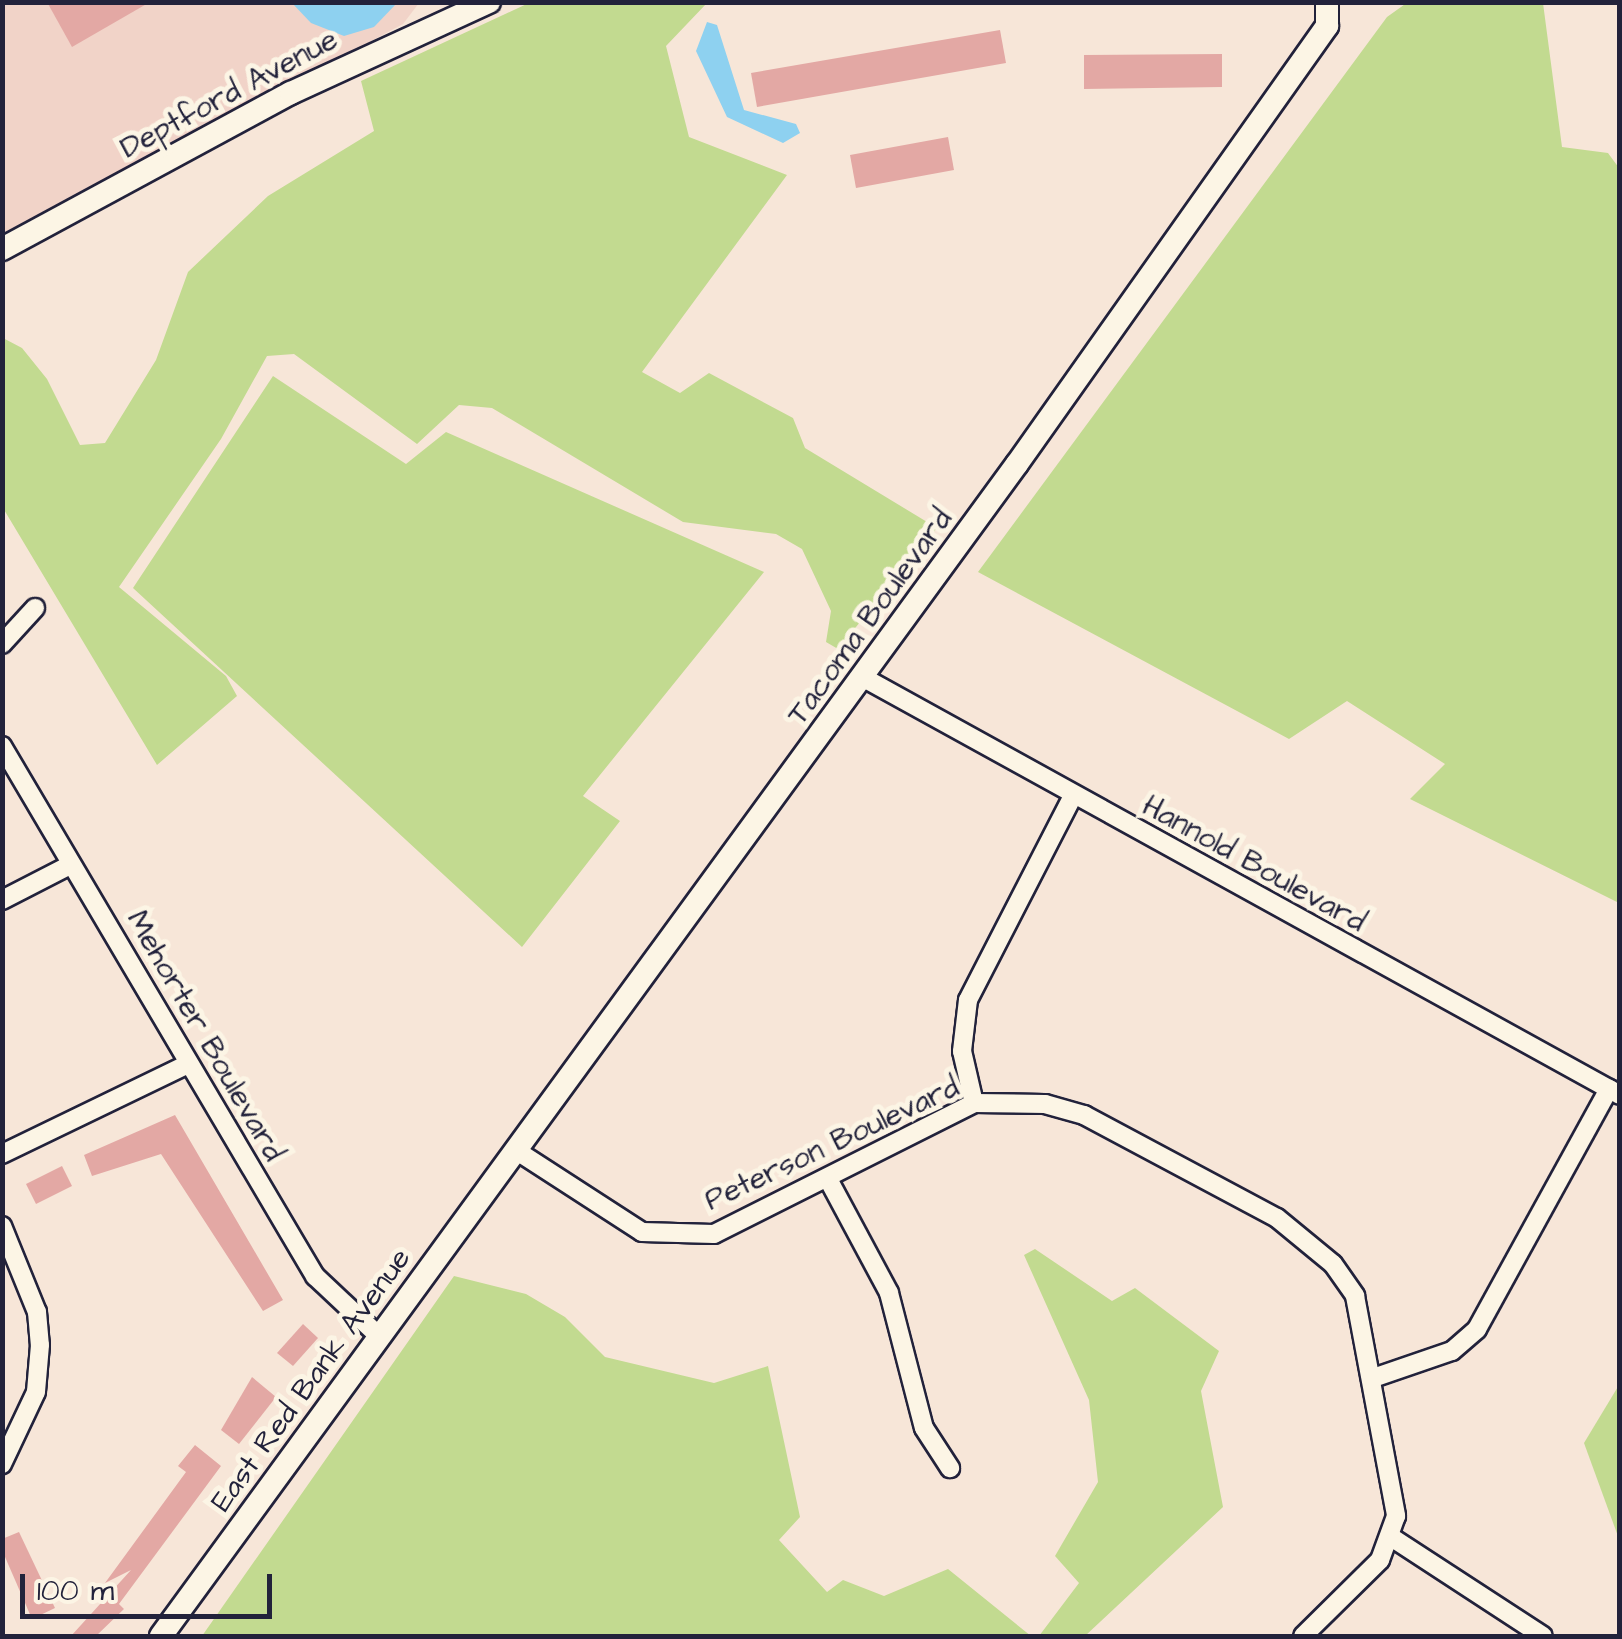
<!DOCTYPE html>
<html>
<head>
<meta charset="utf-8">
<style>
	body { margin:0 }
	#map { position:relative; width:1622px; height:1639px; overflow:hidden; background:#f7e6d8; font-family:"Architects Daughter",sans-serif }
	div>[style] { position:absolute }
	.built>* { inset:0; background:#f1d3c8 }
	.green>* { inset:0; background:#c2da90 }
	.water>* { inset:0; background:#8ed1f0 }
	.building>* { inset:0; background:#e3a8a4 }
	.roads { filter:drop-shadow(2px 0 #22223b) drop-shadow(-2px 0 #22223b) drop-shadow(0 2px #22223b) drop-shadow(0 -2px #22223b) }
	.minor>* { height:18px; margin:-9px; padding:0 9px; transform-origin:9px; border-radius:9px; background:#fcf5e5 }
	.tertiary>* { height:22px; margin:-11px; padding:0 11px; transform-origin:11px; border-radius:11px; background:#fcf5e5 }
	span { translate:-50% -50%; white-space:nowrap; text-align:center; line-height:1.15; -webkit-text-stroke:10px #fcf5e5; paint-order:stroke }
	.street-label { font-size:30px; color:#22223b }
	.frame { position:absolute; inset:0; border:5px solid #22223b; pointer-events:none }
	.scale { position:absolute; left:20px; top:1574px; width:252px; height:45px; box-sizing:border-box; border:5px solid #22223b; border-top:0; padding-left:12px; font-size:30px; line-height:35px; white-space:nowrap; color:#22223b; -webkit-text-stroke:8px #fcf5e5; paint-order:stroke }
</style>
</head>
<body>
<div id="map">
	<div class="built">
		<i style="clip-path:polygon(3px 3px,419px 3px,403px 24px,3px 239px)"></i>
	</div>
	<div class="green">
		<i style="clip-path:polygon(531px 2px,707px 3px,666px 46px,689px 137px,787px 175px,642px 372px,680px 393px,709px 373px,793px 418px,805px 448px,937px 528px,838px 649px,826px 642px,831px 611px,802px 549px,776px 534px,683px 522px,492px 408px,459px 405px,417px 444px,294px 354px,267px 356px,221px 439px,119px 587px,226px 676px,237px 696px,157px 765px,3px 508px,3px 338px,22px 348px,47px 379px,80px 445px,105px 443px,156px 360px,188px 272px,268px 196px,374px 131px,361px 81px)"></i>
		<i style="clip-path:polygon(1408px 2px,1543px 3px,1562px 147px,1608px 153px,1619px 168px,1619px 903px,1410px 799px,1445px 764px,1347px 701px,1289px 739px,978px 572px,1387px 17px)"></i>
		<i style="clip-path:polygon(273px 376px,406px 464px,446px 432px,764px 572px,583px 796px,620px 821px,522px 947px,133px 588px)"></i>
		<i style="clip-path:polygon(1035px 1249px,1112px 1301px,1135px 1288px,1219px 1351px,1201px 1391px,1223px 1507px,1085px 1636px,1039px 1636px,1079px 1583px,1055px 1556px,1098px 1482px,1089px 1400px,1024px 1255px)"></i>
		<i style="clip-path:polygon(454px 1276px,526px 1294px,565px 1317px,605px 1357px,714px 1383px,768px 1366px,800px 1517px,779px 1540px,827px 1592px,843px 1580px,884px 1596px,948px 1569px,1031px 1636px,202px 1636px)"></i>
		<i style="clip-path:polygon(1619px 1385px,1619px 1539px,1584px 1443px)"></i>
	</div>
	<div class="water">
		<i style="clip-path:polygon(292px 3px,397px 3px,374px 27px,344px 36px,311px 23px)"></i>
		<i style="clip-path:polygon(707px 22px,717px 25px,744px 110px,796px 124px,800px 133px,783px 143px,727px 117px,696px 51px)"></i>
	</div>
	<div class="building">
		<i style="clip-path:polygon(47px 2px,150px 2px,72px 47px)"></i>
		<i style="clip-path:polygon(1000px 30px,1006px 63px,757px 107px,751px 73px)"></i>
		<i style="clip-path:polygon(1222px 54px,1222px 87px,1084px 89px,1084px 55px)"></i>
		<i style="clip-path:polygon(948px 137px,954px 170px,856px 188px,850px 155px)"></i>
		<i style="clip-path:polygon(175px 1115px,283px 1300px,263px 1311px,161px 1154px,92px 1176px,84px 1155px)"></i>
		<i style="clip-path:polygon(62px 1166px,72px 1186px,36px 1204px,26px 1184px)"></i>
		<i style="clip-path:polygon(303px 1324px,318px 1338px,293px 1366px,277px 1353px)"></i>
		<i style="clip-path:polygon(252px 1377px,276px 1397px,239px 1444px,221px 1430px)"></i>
		<i style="clip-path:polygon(195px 1445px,221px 1466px,119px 1604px,124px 1609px,96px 1636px,71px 1636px,131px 1570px,105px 1583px,186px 1472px,178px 1466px)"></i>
		<i style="clip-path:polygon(19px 1532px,55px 1608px,32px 1619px,2px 1550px,2px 1539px)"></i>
	</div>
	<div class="roads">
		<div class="minor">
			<i style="left:2px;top:644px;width:49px;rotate:-47.5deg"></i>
			<i style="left:864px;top:678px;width:863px;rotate:28.88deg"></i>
			<i style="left:2px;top:746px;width:616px;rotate:59.44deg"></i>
			<i style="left:315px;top:1276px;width:89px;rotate:43.2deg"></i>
			<i style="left:2px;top:900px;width:76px;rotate:-27.2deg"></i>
			<i style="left:974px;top:1103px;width:53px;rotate:-103deg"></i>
			<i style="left:962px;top:1051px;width:51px;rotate:-83.3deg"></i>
			<i style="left:968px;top:1000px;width:229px;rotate:-62.8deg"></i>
			<i style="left:517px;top:1151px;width:149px;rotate:32.9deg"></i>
			<i style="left:642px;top:1232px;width:72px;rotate:1.6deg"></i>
			<i style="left:714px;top:1234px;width:291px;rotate:-26.7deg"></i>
			<i style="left:974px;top:1103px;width:71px;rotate:0.8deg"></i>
			<i style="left:1045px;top:1104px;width:41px;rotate:15.8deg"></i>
			<i style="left:1084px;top:1115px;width:219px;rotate:28.1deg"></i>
			<i style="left:1277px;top:1218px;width:72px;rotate:39.4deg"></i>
			<i style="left:1333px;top:1264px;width:39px;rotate:55deg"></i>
			<i style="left:1355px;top:1296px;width:224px;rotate:79.4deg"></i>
			<i style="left:1396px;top:1516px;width:47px;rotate:110deg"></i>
			<i style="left:1380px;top:1560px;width:108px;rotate:135.4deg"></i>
			<i style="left:2px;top:1154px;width:207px;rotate:-25.8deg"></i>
			<i style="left:828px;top:1179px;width:129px;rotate:61.8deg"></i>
			<i style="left:889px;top:1293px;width:139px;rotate:75.5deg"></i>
			<i style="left:924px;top:1428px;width:48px;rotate:57deg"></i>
			<i style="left:2px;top:1226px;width:93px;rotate:67.9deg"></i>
			<i style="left:37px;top:1312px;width:33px;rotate:85deg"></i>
			<i style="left:40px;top:1345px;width:47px;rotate:94.9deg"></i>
			<i style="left:36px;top:1392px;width:80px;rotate:115.3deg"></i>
			<i style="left:1376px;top:1377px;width:80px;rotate:-18.9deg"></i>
			<i style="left:1452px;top:1351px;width:33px;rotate:-41deg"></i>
			<i style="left:1477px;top:1329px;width:274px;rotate:-61.2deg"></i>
			<i style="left:1391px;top:1537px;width:181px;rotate:33.1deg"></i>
		</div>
		<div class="tertiary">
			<i style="left:2px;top:249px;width:328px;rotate:-28.4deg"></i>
			<i style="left:291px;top:93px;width:218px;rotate:-24.7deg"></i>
			<i style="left:161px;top:1636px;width:1451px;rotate:-53.86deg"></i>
			<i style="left:1017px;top:464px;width:537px;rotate:-54.71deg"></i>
			<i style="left:1327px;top:26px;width:24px;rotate:-90deg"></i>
		</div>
	</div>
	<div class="street-label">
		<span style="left:229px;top:94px;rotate:-28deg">Deptford Avenue</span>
		<span style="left:870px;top:617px;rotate:-54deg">Tacoma Boulevard</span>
		<span style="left:1254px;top:864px;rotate:29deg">Hannold Boulevard</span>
		<span style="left:205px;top:1036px;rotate:60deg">Mehorter Boulevard</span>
		<span style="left:832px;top:1144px;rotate:-25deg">Peterson Boulevard</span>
		<span style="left:311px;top:1380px;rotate:-54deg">East Red Bank Avenue</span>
	</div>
	<div class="frame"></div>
	<div class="scale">100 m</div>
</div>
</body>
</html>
